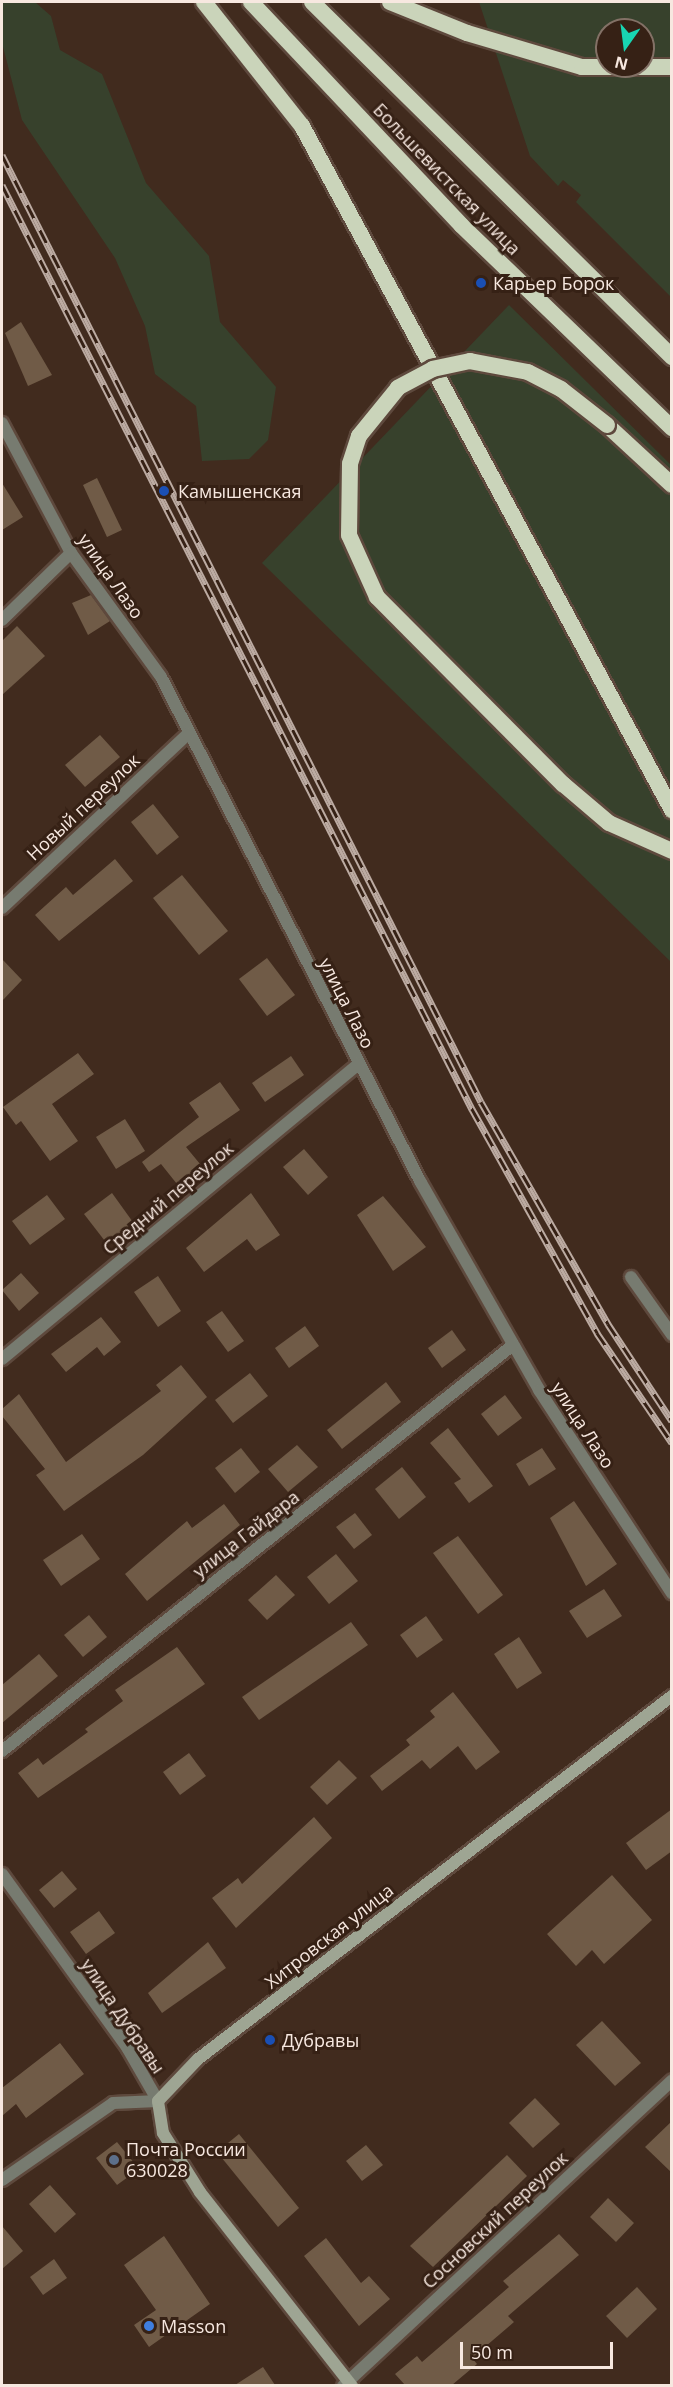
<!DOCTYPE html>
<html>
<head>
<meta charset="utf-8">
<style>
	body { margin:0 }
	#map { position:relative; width:673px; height:2387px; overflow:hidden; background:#412b1e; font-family:"Open Sans",sans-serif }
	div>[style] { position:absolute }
	.green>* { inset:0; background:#37412c }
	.building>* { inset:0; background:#705b47 }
	.roads { filter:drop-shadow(2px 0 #5e493d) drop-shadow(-2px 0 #5e493d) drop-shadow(0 2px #5e493d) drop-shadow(0 -2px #5e493d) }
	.minor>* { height:12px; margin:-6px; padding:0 6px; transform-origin:6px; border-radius:6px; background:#777b70 }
	.tertiary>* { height:12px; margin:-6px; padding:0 6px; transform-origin:6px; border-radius:6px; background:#777b70 }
	.secondary>* { height:12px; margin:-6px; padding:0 6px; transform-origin:6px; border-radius:6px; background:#9ea593 }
	.trunk>* { height:16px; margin:-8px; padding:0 8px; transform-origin:8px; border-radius:8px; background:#cad4ba }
	.rail>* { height:7px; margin-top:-3.5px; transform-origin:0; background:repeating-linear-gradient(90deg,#362115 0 14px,#bcaba2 0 28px); box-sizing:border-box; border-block:2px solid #bcaba2 }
	.bridges { filter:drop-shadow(2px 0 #5e493d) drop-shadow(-2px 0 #5e493d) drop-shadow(0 2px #5e493d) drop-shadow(0 -2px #5e493d) }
	.trunk-bridge>* { height:16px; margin:-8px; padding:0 8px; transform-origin:8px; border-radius:8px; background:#cad4ba }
	.dots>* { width:16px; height:16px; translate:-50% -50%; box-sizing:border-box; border:3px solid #362115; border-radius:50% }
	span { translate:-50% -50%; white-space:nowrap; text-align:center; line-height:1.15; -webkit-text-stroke:6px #362115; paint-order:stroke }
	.street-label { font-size:18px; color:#f7e8e0 }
	.poi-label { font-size:18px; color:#f7e8e0 }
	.left { translate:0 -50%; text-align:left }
	.frame { position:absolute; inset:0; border:3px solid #f7e8e0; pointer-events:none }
	.north { position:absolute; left:595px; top:18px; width:60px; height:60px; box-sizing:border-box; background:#362115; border:2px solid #837166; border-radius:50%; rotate:194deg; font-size:16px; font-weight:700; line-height:24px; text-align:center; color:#f7e8e0 }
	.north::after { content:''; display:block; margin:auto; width:21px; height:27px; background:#18d5b2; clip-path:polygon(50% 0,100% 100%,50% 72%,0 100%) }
	.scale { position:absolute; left:460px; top:2342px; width:153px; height:27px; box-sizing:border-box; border:3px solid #f7e8e0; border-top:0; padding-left:8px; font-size:18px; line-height:21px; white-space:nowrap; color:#f7e8e0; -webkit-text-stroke:4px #362115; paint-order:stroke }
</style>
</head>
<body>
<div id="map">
	<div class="green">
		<i style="clip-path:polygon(2px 2px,35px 2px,51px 16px,60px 50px,102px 74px,146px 183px,209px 256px,220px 322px,276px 387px,268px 440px,249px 459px,202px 461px,196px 406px,155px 374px,145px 326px,115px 258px,22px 120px,2px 43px)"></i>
		<i style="clip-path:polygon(evenodd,479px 2px,671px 2px,671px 297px,576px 202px,581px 195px,563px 180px,558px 186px,530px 156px,479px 2px,607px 30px,643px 30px,643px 66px,607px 66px,607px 30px)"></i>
		<i style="clip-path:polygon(509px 305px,671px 465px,671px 962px,262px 563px)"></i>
	</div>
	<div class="building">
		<i style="clip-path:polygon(21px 322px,52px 375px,28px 386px,5px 333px)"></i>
		<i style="clip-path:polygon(97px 478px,122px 530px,107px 537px,83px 485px)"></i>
		<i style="clip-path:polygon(2px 483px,23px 517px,2px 530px)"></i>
		<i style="clip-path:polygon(91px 595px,110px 621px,88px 635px,72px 603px)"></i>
		<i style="clip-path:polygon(17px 626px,45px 656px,2px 695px,2px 641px)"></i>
		<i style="clip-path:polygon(100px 735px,120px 757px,85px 787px,65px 765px)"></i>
		<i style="clip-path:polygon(153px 804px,179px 837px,157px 855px,131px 822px)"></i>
		<i style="clip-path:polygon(115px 859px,133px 881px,59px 941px,35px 915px,66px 887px,73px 895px)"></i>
		<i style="clip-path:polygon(182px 875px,228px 931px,199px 955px,153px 898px)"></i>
		<i style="clip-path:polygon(267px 958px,295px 995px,267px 1016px,239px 979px)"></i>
		<i style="clip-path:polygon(2px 959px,22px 980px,2px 1001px)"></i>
		<i style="clip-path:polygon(78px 1053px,94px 1074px,52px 1104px,78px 1141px,50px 1161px,21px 1121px,16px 1125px,3px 1107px)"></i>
		<i style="clip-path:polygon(291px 1056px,304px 1075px,265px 1102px,252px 1083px)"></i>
		<i style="clip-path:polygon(220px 1082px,240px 1110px,186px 1147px,205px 1170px,181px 1189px,161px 1164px,149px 1172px,142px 1162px,199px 1117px,189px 1103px)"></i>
		<i style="clip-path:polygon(125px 1119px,145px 1151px,116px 1169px,96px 1137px)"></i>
		<i style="clip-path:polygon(304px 1149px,328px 1177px,308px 1195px,283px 1167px)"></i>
		<i style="clip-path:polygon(112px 1193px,135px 1225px,108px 1245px,84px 1214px)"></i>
		<i style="clip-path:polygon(251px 1193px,280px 1235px,256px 1251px,247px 1239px,204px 1272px,186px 1248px)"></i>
		<i style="clip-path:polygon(47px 1195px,65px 1219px,30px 1245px,12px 1221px)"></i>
		<i style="clip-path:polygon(383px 1196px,426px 1247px,393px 1271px,357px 1215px)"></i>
		<i style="clip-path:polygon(21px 1273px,39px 1293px,19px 1311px,2px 1290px)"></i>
		<i style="clip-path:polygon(158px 1276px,181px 1311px,158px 1327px,134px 1292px)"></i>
		<i style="clip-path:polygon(222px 1311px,244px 1341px,228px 1352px,206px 1322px)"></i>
		<i style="clip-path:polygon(101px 1317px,121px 1342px,104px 1356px,97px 1347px,66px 1372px,51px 1354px)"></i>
		<i style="clip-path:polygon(305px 1326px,319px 1346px,289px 1368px,275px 1348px)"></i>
		<i style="clip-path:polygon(452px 1330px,466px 1350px,442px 1368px,428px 1348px)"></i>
		<i style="clip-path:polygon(181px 1365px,207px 1397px,143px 1455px,64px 1511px,36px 1475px,45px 1469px,2px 1416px,2px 1409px,19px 1394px,66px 1462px,161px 1391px,156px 1385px)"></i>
		<i style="clip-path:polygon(250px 1373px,268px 1396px,233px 1423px,215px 1400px)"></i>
		<i style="clip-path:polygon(386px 1382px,401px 1402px,342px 1449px,327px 1430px)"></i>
		<i style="clip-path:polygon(505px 1395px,522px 1418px,498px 1436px,481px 1414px)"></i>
		<i style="clip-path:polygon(448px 1428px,493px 1486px,469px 1503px,454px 1483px,461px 1479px,430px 1443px)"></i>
		<i style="clip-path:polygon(297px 1445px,318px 1467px,288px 1492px,268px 1469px)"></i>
		<i style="clip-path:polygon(241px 1448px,260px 1472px,235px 1493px,215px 1468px)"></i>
		<i style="clip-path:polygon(542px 1448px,556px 1469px,529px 1486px,516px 1464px)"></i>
		<i style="clip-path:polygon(402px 1467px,426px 1497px,399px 1519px,375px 1489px)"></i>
		<i style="clip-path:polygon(574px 1501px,617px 1564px,586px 1586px,550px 1518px)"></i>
		<i style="clip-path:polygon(224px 1504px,240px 1525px,147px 1601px,125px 1574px,187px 1521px,192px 1528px)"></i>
		<i style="clip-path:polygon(355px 1513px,372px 1535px,354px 1549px,336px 1527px)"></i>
		<i style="clip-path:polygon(82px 1534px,100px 1559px,61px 1586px,43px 1560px)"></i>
		<i style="clip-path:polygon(458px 1536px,503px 1595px,478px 1614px,433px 1553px)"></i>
		<i style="clip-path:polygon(336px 1554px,358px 1581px,329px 1604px,307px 1577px)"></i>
		<i style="clip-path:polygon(276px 1575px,295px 1595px,267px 1620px,248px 1600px)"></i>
		<i style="clip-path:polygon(604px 1589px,622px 1616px,587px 1638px,569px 1611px)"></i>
		<i style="clip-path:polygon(89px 1615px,107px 1637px,83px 1657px,64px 1635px)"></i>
		<i style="clip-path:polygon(426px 1616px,443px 1640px,417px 1658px,400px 1635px)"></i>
		<i style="clip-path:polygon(351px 1622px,368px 1645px,259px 1720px,242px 1697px)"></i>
		<i style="clip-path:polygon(519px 1637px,542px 1673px,517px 1689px,494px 1654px)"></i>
		<i style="clip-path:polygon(177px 1647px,205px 1684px,38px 1798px,18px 1773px,38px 1758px,43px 1765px,88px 1732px,85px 1729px,123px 1701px,115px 1690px)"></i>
		<i style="clip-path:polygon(39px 1654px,58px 1676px,2px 1723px,2px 1685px)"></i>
		<i style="clip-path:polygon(453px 1692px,500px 1752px,476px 1770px,458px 1746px,430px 1769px,422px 1760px,382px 1791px,370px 1776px,410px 1745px,406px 1740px,435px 1717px,430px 1711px)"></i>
		<i style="clip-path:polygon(189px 1753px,206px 1776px,180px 1795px,163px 1772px)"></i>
		<i style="clip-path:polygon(339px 1760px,357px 1778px,327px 1805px,310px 1787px)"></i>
		<i style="clip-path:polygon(672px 1809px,672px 1851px,646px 1870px,626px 1843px)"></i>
		<i style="clip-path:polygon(314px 1817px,332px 1838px,236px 1928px,212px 1898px,238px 1878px,242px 1884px)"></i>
		<i style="clip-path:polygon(62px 1871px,77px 1889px,54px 1908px,39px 1890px)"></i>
		<i style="clip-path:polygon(612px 1875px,652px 1920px,604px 1964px,592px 1950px,576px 1966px,547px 1934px)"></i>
		<i style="clip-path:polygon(99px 1911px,115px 1933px,86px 1954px,70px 1932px)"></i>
		<i style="clip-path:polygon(208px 1942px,226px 1968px,162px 2013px,148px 1993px)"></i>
		<i style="clip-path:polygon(602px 2021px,641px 2063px,615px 2086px,576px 2045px)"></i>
		<i style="clip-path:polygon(60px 2043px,84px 2074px,26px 2118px,16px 2104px,2px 2116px,2px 2088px)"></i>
		<i style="clip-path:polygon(535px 2098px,560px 2124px,533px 2148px,509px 2123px)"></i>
		<i style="clip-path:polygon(672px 2121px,672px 2173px,645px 2147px)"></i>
		<i style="clip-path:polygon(239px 2134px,299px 2208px,278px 2227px,217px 2152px)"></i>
		<i style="clip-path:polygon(117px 2142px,139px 2169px,117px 2185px,96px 2158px)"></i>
		<i style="clip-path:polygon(366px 2145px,383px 2165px,362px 2181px,346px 2161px)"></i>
		<i style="clip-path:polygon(507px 2155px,527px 2176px,433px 2267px,410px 2246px)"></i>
		<i style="clip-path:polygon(50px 2185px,76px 2214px,55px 2233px,29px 2204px)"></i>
		<i style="clip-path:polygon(608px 2198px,634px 2223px,616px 2242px,590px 2217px)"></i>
		<i style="clip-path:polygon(2px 2226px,23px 2251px,2px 2269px)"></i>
		<i style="clip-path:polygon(559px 2234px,579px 2255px,508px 2316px,514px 2322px,472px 2358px,477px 2364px,452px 2385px,405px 2385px,395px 2374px,417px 2356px,422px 2362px,509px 2287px,503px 2281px)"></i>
		<i style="clip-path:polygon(164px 2236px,210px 2304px,149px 2347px,134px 2325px,156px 2310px,124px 2265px)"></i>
		<i style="clip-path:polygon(326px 2238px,361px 2283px,369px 2276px,390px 2299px,359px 2326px,304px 2256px)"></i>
		<i style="clip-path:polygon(54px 2259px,67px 2278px,43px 2295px,30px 2277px)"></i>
		<i style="clip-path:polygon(637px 2287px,657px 2309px,627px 2338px,606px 2316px)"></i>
		<i style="clip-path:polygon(263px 2367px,275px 2385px,235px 2385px)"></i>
	</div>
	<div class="roads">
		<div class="minor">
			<i style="left:2px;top:423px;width:147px;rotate:62deg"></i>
			<i style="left:71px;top:553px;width:153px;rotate:54deg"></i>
			<i style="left:161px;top:677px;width:567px;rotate:62.8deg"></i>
			<i style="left:420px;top:1181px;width:241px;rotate:60.3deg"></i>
			<i style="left:539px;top:1390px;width:243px;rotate:56.8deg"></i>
			<i style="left:2px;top:620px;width:96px;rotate:-44.2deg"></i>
			<i style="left:2px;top:908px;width:256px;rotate:-43.1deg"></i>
			<i style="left:631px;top:1277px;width:71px;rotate:54.7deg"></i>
			<i style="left:2px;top:1359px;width:462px;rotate:-39.6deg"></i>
			<i style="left:2px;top:1751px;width:653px;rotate:-38.47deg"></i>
			<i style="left:2px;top:2180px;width:135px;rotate:-34.7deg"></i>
			<i style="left:113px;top:2103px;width:45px;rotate:-2.5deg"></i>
			<i style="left:343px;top:2386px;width:449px;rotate:-42.9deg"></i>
		</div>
		<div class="tertiary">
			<i style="left:2px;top:1874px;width:216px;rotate:54.2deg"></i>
			<i style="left:128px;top:2049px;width:60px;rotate:60deg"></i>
		</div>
		<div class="secondary">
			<i style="left:352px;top:2386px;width:246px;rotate:-128.1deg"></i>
			<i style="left:200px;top:2192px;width:70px;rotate:-122.1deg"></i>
			<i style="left:163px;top:2133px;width:32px;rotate:-99deg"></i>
			<i style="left:158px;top:2101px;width:58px;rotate:-46.4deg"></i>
			<i style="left:198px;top:2059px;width:597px;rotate:-37.45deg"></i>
		</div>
		<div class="trunk">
			<i style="left:204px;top:2px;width:158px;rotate:51.7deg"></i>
			<i style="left:302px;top:126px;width:778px;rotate:61.59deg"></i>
			<i style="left:251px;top:2px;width:306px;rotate:46.7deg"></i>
			<i style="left:461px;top:225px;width:293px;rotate:43.9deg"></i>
			<i style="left:312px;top:2px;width:506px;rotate:44.6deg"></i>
			<i style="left:390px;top:2px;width:83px;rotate:21.9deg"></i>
			<i style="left:467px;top:33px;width:120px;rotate:16.5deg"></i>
			<i style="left:582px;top:67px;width:90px"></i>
			<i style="left:607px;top:425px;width:88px;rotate:42.7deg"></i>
		</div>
	</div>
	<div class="rail">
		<i style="left:2px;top:155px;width:1061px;rotate:63.17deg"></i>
		<i style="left:481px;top:1102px;width:256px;rotate:60.2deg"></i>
		<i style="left:608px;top:1324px;width:116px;rotate:56.6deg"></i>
		<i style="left:2px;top:185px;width:1037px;rotate:63.04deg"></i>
		<i style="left:472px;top:1109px;width:257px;rotate:60.8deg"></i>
		<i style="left:597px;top:1333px;width:133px;rotate:55.7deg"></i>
	</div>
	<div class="bridges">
		<div class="trunk-bridge">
			<i style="left:607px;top:425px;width:58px;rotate:-142deg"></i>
			<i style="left:561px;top:389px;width:37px;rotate:-153deg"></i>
			<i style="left:528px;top:372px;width:59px;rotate:-169.3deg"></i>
			<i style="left:470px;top:361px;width:38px;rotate:168deg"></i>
			<i style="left:433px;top:369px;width:40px;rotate:152deg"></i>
			<i style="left:398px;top:388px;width:62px;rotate:129.1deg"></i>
			<i style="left:359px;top:436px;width:29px;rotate:108deg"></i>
			<i style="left:350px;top:464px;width:71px;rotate:90.8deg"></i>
			<i style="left:349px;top:535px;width:68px;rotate:65.7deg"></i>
			<i style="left:377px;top:597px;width:264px;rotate:45.2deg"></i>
			<i style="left:563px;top:784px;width:60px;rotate:40.3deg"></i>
			<i style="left:609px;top:823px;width:69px;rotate:24deg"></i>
		</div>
	</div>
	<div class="dots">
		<i style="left:481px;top:283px;background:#1a4fb4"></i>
		<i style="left:164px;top:491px;background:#1a4fb4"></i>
		<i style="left:270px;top:2040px;background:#1a4fb4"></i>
		<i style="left:114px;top:2160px;background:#5c6f8a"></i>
		<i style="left:149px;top:2326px;background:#3f7fe0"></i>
	</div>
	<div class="street-label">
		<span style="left:447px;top:179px;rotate:46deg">Большевистская улица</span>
		<span style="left:111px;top:576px;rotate:55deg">улица Лазо</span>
		<span style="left:83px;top:807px;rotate:-43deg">Новый переулок</span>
		<span style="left:347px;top:1003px;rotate:63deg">улица Лазо</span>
		<span style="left:168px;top:1198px;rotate:-40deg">Средний переулок</span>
		<span style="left:583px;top:1425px;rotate:57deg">улица Лазо</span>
		<span style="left:246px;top:1534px;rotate:-38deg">улица Гайдара</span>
		<span style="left:329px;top:1936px;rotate:-38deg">Хитровская улица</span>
		<span style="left:123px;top:2016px;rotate:56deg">улица Дубравы</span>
		<span style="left:495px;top:2220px;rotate:-43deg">Сосновский переулок</span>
	</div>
	<div class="poi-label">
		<span class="left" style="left:493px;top:283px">Карьер Борок</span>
		<span class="left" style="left:178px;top:491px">Камышенская</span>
		<span class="left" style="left:282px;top:2040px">Дубравы</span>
		<span class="left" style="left:126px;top:2160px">Почта России<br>630028</span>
		<span class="left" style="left:161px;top:2326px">Masson</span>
	</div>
	<div class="frame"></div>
	<div class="north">N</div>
	<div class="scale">50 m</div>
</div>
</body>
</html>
